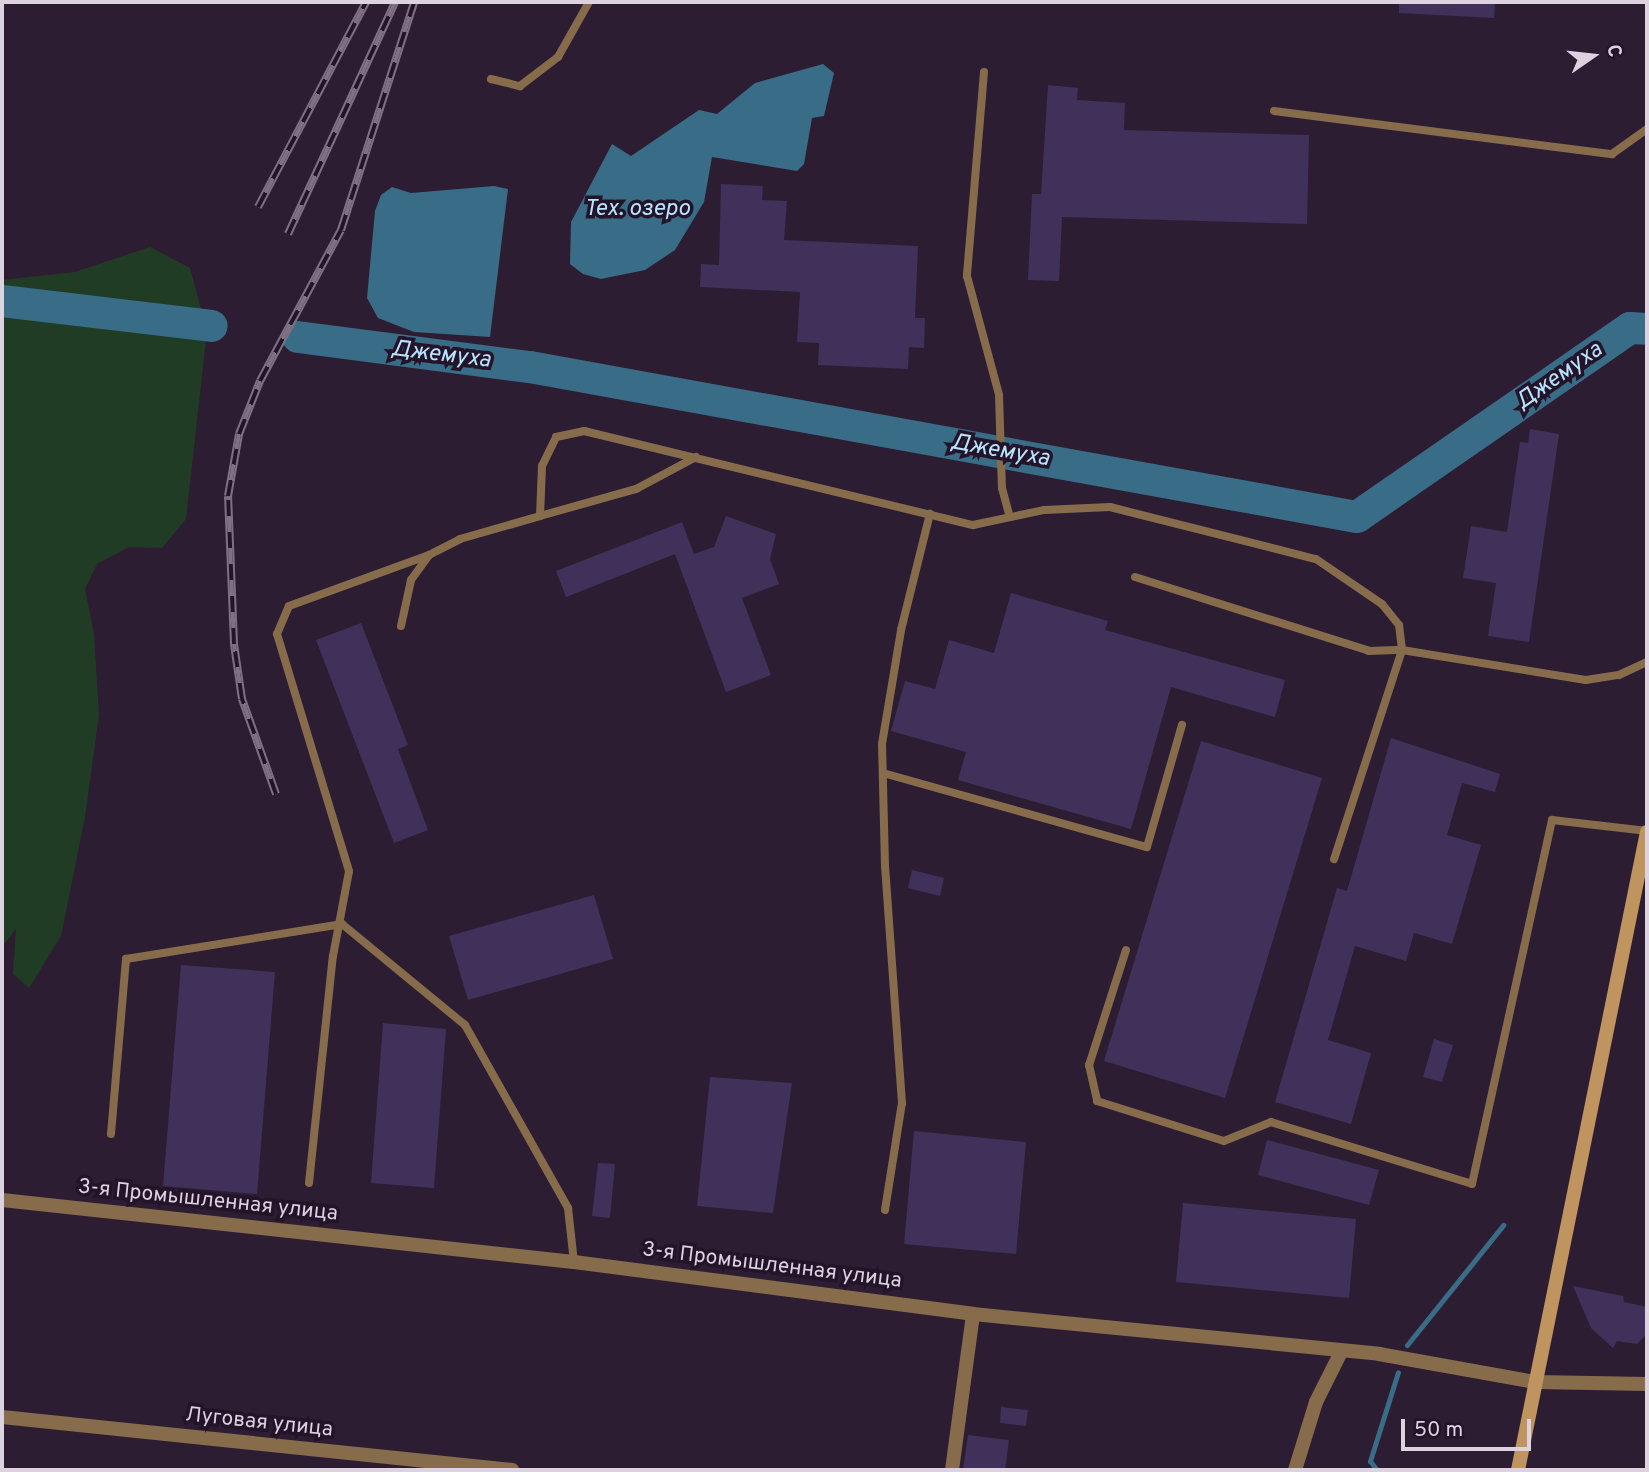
<!DOCTYPE html>
<html>
<head>
<meta charset="utf-8">
<style>
	body { margin:0 }
	#map { position:relative; width:1649px; height:1472px; overflow:hidden; background:#2d1d33; font-family:Overpass,sans-serif }
	div>[style] { position:absolute }
	.green>* { inset:0; background:#213c25 }
	.water>* { inset:0; background:#396c86 }
	.stream>* { height:5px; margin:-2.5px; padding:0 2.5px; transform-origin:2.5px; border-radius:2.5px; background:#396c86 }
	.river>* { height:32px; margin:-16px; padding:0 16px; transform-origin:16px; border-radius:16px; background:#396c86 }
	.building>* { inset:0; background:#3f3159 }
	.lane>* { height:8px; margin:-4px; padding:0 4px; transform-origin:4px; border-radius:4px; background:#876c4b }
	.street>* { height:14px; margin:-7px; padding:0 7px; transform-origin:7px; border-radius:7px; background:#876c4b }
	.secondary>* { height:14px; margin:-7px; padding:0 7px; transform-origin:7px; border-radius:7px; background:#bf945e }
	.rail>* { height:8px; margin-top:-4px; transform-origin:0; background:repeating-linear-gradient(90deg,#231429 0 16px,#7f7184 0 32px); box-sizing:border-box; border-block:2px solid #7f7184 }
	span { translate:-50% -50%; white-space:nowrap; text-align:center; line-height:1.15; -webkit-text-stroke:7px #231429; paint-order:stroke }
	.street-label { font-size:21px; color:#dcd2e0 }
	.water-label { font-size:23px; color:#b7e5ff; font-style:italic }
	.frame { position:absolute; inset:0; border:4px solid #dcd2e0; pointer-events:none }
	.north { position:absolute; left:1558px; top:21px; width:70px; height:70px; -webkit-text-stroke:5px #231429; paint-order:stroke; rotate:76deg; font-size:19px; font-weight:700; line-height:28px; text-align:center; color:#dcd2e0 }
	.north::after { content:''; display:block; margin:auto; width:24px; height:32px; background:#dcd2e0; clip-path:polygon(50% 0,100% 100%,50% 72%,0 100%) }
	.scale { position:absolute; left:1401px; top:1419px; width:130px; height:32px; box-sizing:border-box; border:4px solid #dcd2e0; border-top:0; padding-left:9px; font-size:21px; line-height:24px; white-space:nowrap; color:#dcd2e0; -webkit-text-stroke:5px #231429; paint-order:stroke }
</style>
</head>
<body>
<div id="map">
	<div class="green">
		<i style="clip-path:polygon(150px 247px,190px 268px,207px 331px,186px 519px,162px 548px,129px 547px,97px 564px,85px 589px,94px 634px,99px 715px,85px 817px,61px 936px,29px 988px,13px 974px,16px 929px,2px 947px,2px 280px,75px 272px)"></i>
	</div>
	<div class="water">
		<i style="clip-path:polygon(823px 64px,834px 73px,824px 116px,812px 118px,804px 164px,797px 171px,712px 157px,704px 202px,675px 250px,645px 270px,601px 279px,583px 274px,570px 264px,571px 222px,612px 144px,631px 156px,699px 110px,717px 114px,755px 83px)"></i>
		<i style="clip-path:polygon(494px 186px,508px 189px,490px 337px,414px 332px,378px 318px,367px 298px,375px 211px,381px 195px,392px 187px,411px 193px)"></i>
	</div>
	<div class="stream">
		<i style="left:1407px;top:1345px;width:154px;rotate:-51.3deg"></i>
		<i style="left:1377px;top:1470px;width:11px;rotate:-128deg"></i>
		<i style="left:1370px;top:1461px;width:93px;rotate:-72.5deg"></i>
	</div>
	<div class="river">
		<i style="left:2px;top:301px;width:211px;rotate:6.8deg"></i>
		<i style="left:298px;top:337px;width:234px;rotate:7.4deg"></i>
		<i style="left:530px;top:367px;width:840px;rotate:10.28deg"></i>
		<i style="left:1357px;top:517px;width:332px;rotate:-34.7deg"></i>
		<i style="left:1630px;top:328px;width:17px;rotate:3deg"></i>
	</div>
	<div class="building">
		<i style="clip-path:polygon(1399px 2px,1495px 2px,1494px 18px,1399px 13px)"></i>
		<i style="clip-path:polygon(1048px 85px,1078px 88px,1077px 100px,1125px 103px,1124px 130px,1309px 135px,1307px 224px,1062px 217px,1059px 281px,1028px 280px,1032px 194px,1041px 194px)"></i>
		<i style="clip-path:polygon(721px 184px,763px 186px,762px 200px,787px 201px,784px 240px,918px 246px,915px 318px,925px 318px,924px 348px,909px 347px,908px 369px,818px 365px,819px 343px,797px 342px,800px 292px,700px 287px,701px 264px,719px 265px)"></i>
		<i style="clip-path:polygon(1530px 429px,1559px 434px,1529px 642px,1488px 636px,1496px 583px,1463px 578px,1471px 526px,1507px 532px,1520px 442px,1528px 443px)"></i>
		<i style="clip-path:polygon(726px 516px,776px 534px,770px 559px,779px 584px,742px 598px,771px 675px,726px 692px,675px 554px,566px 597px,556px 571px,682px 522px,694px 554px,714px 547px)"></i>
		<i style="clip-path:polygon(1011px 593px,1108px 621px,1105px 630px,1285px 680px,1275px 717px,1171px 687px,1131px 829px,958px 780px,966px 752px,891px 731px,905px 681px,935px 689px,949px 640px,994px 653px)"></i>
		<i style="clip-path:polygon(361px 623px,408px 745px,398px 749px,428px 830px,394px 843px,316px 640px)"></i>
		<i style="clip-path:polygon(1391px 738px,1500px 774px,1495px 792px,1462px 783px,1447px 835px,1481px 845px,1452px 944px,1414px 933px,1406px 961px,1355px 946px,1328px 1040px,1371px 1053px,1351px 1124px,1275px 1102px,1337px 888px,1347px 891px)"></i>
		<i style="clip-path:polygon(1201px 741px,1322px 778px,1225px 1098px,1104px 1061px)"></i>
		<i style="clip-path:polygon(912px 870px,944px 878px,940px 896px,908px 888px)"></i>
		<i style="clip-path:polygon(594px 895px,613px 959px,468px 1000px,449px 936px)"></i>
		<i style="clip-path:polygon(181px 965px,275px 972px,257px 1194px,163px 1186px)"></i>
		<i style="clip-path:polygon(383px 1023px,446px 1029px,434px 1188px,371px 1183px)"></i>
		<i style="clip-path:polygon(1434px 1039px,1453px 1045px,1442px 1082px,1423px 1077px)"></i>
		<i style="clip-path:polygon(710px 1077px,792px 1083px,773px 1213px,697px 1206px)"></i>
		<i style="clip-path:polygon(914px 1131px,1026px 1142px,1016px 1254px,904px 1244px)"></i>
		<i style="clip-path:polygon(1267px 1140px,1379px 1170px,1369px 1205px,1258px 1175px)"></i>
		<i style="clip-path:polygon(598px 1163px,615px 1164px,610px 1218px,592px 1216px)"></i>
		<i style="clip-path:polygon(1183px 1203px,1356px 1219px,1349px 1298px,1176px 1282px)"></i>
		<i style="clip-path:polygon(1573px 1286px,1623px 1296px,1624px 1302px,1647px 1307px,1647px 1334px,1637px 1344px,1617px 1341px,1613px 1348px,1591px 1328px)"></i>
		<i style="clip-path:polygon(1001px 1407px,1028px 1410px,1026px 1426px,1000px 1423px)"></i>
		<i style="clip-path:polygon(968px 1435px,1009px 1440px,1005px 1470px,963px 1470px)"></i>
	</div>
	<div class="lane">
		<i style="left:984px;top:72px;width:205px;rotate:94.8deg"></i>
		<i style="left:967px;top:276px;width:123px;rotate:74.9deg"></i>
		<i style="left:999px;top:395px;width:93px;rotate:88.2deg"></i>
		<i style="left:1002px;top:488px;width:30px;rotate:75deg"></i>
		<i style="left:491px;top:79px;width:30px;rotate:14deg"></i>
		<i style="left:520px;top:86px;width:48px;rotate:-37.3deg"></i>
		<i style="left:558px;top:57px;width:63px;rotate:-60.6deg"></i>
		<i style="left:1274px;top:111px;width:341px;rotate:7.3deg"></i>
		<i style="left:1612px;top:154px;width:43px;rotate:-35.5deg"></i>
		<i style="left:540px;top:516px;width:100px;rotate:-15.7deg"></i>
		<i style="left:636px;top:489px;width:68px;rotate:-28.1deg"></i>
		<i style="left:1135px;top:577px;width:245px;rotate:17.5deg"></i>
		<i style="left:1369px;top:651px;width:33px;rotate:-2deg"></i>
		<i style="left:1402px;top:650px;width:220px;rotate:108deg"></i>
		<i style="left:401px;top:626px;width:47px;rotate:-77.7deg"></i>
		<i style="left:411px;top:580px;width:31px;rotate:-54deg"></i>
		<i style="left:429px;top:555px;width:35px;rotate:-27deg"></i>
		<i style="left:460px;top:539px;width:83px;rotate:-16deg"></i>
		<i style="left:540px;top:516px;width:50px;rotate:-87.7deg"></i>
		<i style="left:542px;top:466px;width:32px;rotate:-64deg"></i>
		<i style="left:556px;top:437px;width:29px;rotate:-12deg"></i>
		<i style="left:584px;top:431px;width:400px;rotate:13.6deg"></i>
		<i style="left:973px;top:525px;width:73px;rotate:-11.9deg"></i>
		<i style="left:1044px;top:510px;width:66px;rotate:-2.6deg"></i>
		<i style="left:1110px;top:507px;width:212px;rotate:14.2deg"></i>
		<i style="left:1316px;top:559px;width:80px;rotate:34.3deg"></i>
		<i style="left:1382px;top:604px;width:27px;rotate:51deg"></i>
		<i style="left:1399px;top:625px;width:25px;rotate:83deg"></i>
		<i style="left:1402px;top:650px;width:186px;rotate:9.3deg"></i>
		<i style="left:1586px;top:680px;width:33px;rotate:-9deg"></i>
		<i style="left:1619px;top:675px;width:31px;rotate:-25deg"></i>
		<i style="left:883px;top:773px;width:274px;rotate:15.7deg"></i>
		<i style="left:1147px;top:847px;width:127px;rotate:-74deg"></i>
		<i style="left:1126px;top:950px;width:121px;rotate:107.8deg"></i>
		<i style="left:1089px;top:1065px;width:37px;rotate:77deg"></i>
		<i style="left:1097px;top:1101px;width:133px;rotate:17.5deg"></i>
		<i style="left:1224px;top:1141px;width:51px;rotate:-22deg"></i>
		<i style="left:1271px;top:1122px;width:210px;rotate:17.1deg"></i>
		<i style="left:1472px;top:1184px;width:373px;rotate:-77.6deg"></i>
		<i style="left:1552px;top:820px;width:96px;rotate:6.6deg"></i>
		<i style="left:111px;top:1134px;width:176px;rotate:-85.1deg"></i>
		<i style="left:126px;top:959px;width:219px;rotate:-9.2deg"></i>
		<i style="left:342px;top:924px;width:159px;rotate:39.4deg"></i>
		<i style="left:465px;top:1025px;width:210px;rotate:60.6deg"></i>
		<i style="left:568px;top:1208px;width:54px;rotate:83.7deg"></i>
		<i style="left:309px;top:1183px;width:228px;rotate:-84deg"></i>
		<i style="left:333px;top:956px;width:86px;rotate:-79.3deg"></i>
		<i style="left:349px;top:871px;width:248px;rotate:-106.9deg"></i>
		<i style="left:277px;top:634px;width:30px;rotate:-67deg"></i>
		<i style="left:289px;top:606px;width:149px;rotate:-20deg"></i>
		<i style="left:885px;top:1210px;width:108px;rotate:-81deg"></i>
		<i style="left:902px;top:1103px;width:238px;rotate:-94.1deg"></i>
		<i style="left:885px;top:866px;width:122px;rotate:-91.4deg"></i>
		<i style="left:882px;top:744px;width:116px;rotate:-80.5deg"></i>
		<i style="left:901px;top:630px;width:120px;rotate:-76deg"></i>
	</div>
	<div class="street">
		<i style="left:2px;top:1200px;width:575px;rotate:6.19deg"></i>
		<i style="left:574px;top:1262px;width:402px;rotate:7.4deg"></i>
		<i style="left:973px;top:1314px;width:408px;rotate:5.6deg"></i>
		<i style="left:1379px;top:1354px;width:158px;rotate:10.2deg"></i>
		<i style="left:1535px;top:1382px;width:112px;rotate:1deg"></i>
		<i style="left:2px;top:1417px;width:513px;rotate:5.93deg"></i>
		<i style="left:952px;top:1470px;width:157px;rotate:-82.3deg"></i>
		<i style="left:1295px;top:1470px;width:71px;rotate:-72.8deg"></i>
		<i style="left:1316px;top:1402px;width:56px;rotate:-63.4deg"></i>
	</div>
	<div class="secondary">
		<i style="left:1518px;top:1470px;width:651px;rotate:-78.57deg"></i>
	</div>
	<div class="rail">
		<i style="left:258px;top:207px;width:232px;rotate:-62.2deg"></i>
		<i style="left:288px;top:234px;width:255px;rotate:-65.2deg"></i>
		<i style="left:276px;top:794px;width:101px;rotate:-109.7deg"></i>
		<i style="left:242px;top:699px;width:56px;rotate:-98.3deg"></i>
		<i style="left:234px;top:644px;width:148px;rotate:-92.3deg"></i>
		<i style="left:228px;top:496px;width:63px;rotate:-79.9deg"></i>
		<i style="left:239px;top:434px;width:57px;rotate:-68.4deg"></i>
		<i style="left:260px;top:381px;width:171px;rotate:-61.8deg"></i>
		<i style="left:341px;top:230px;width:239px;rotate:-72.2deg"></i>
	</div>
	<div class="street-label">
		<span style="left:208px;top:1201px;rotate:6deg">3-я Промышленная улица</span>
		<span style="left:772px;top:1266px;rotate:7deg">3-я Промышленная улица</span>
		<span style="left:259px;top:1423px;rotate:6deg">Луговая улица</span>
	</div>
	<div class="water-label">
		<span style="left:637px;top:210px">Тех. озеро</span>
		<span style="left:441px;top:356px;rotate:7deg">Джемуха</span>
		<span style="left:1560px;top:377px;rotate:-35deg">Джемуха</span>
		<span style="left:1000px;top:452px;rotate:10deg">Джемуха</span>
	</div>
	<div class="frame"></div>
	<div class="north">С</div>
	<div class="scale">50 m</div>
</div>
</body>
</html>
